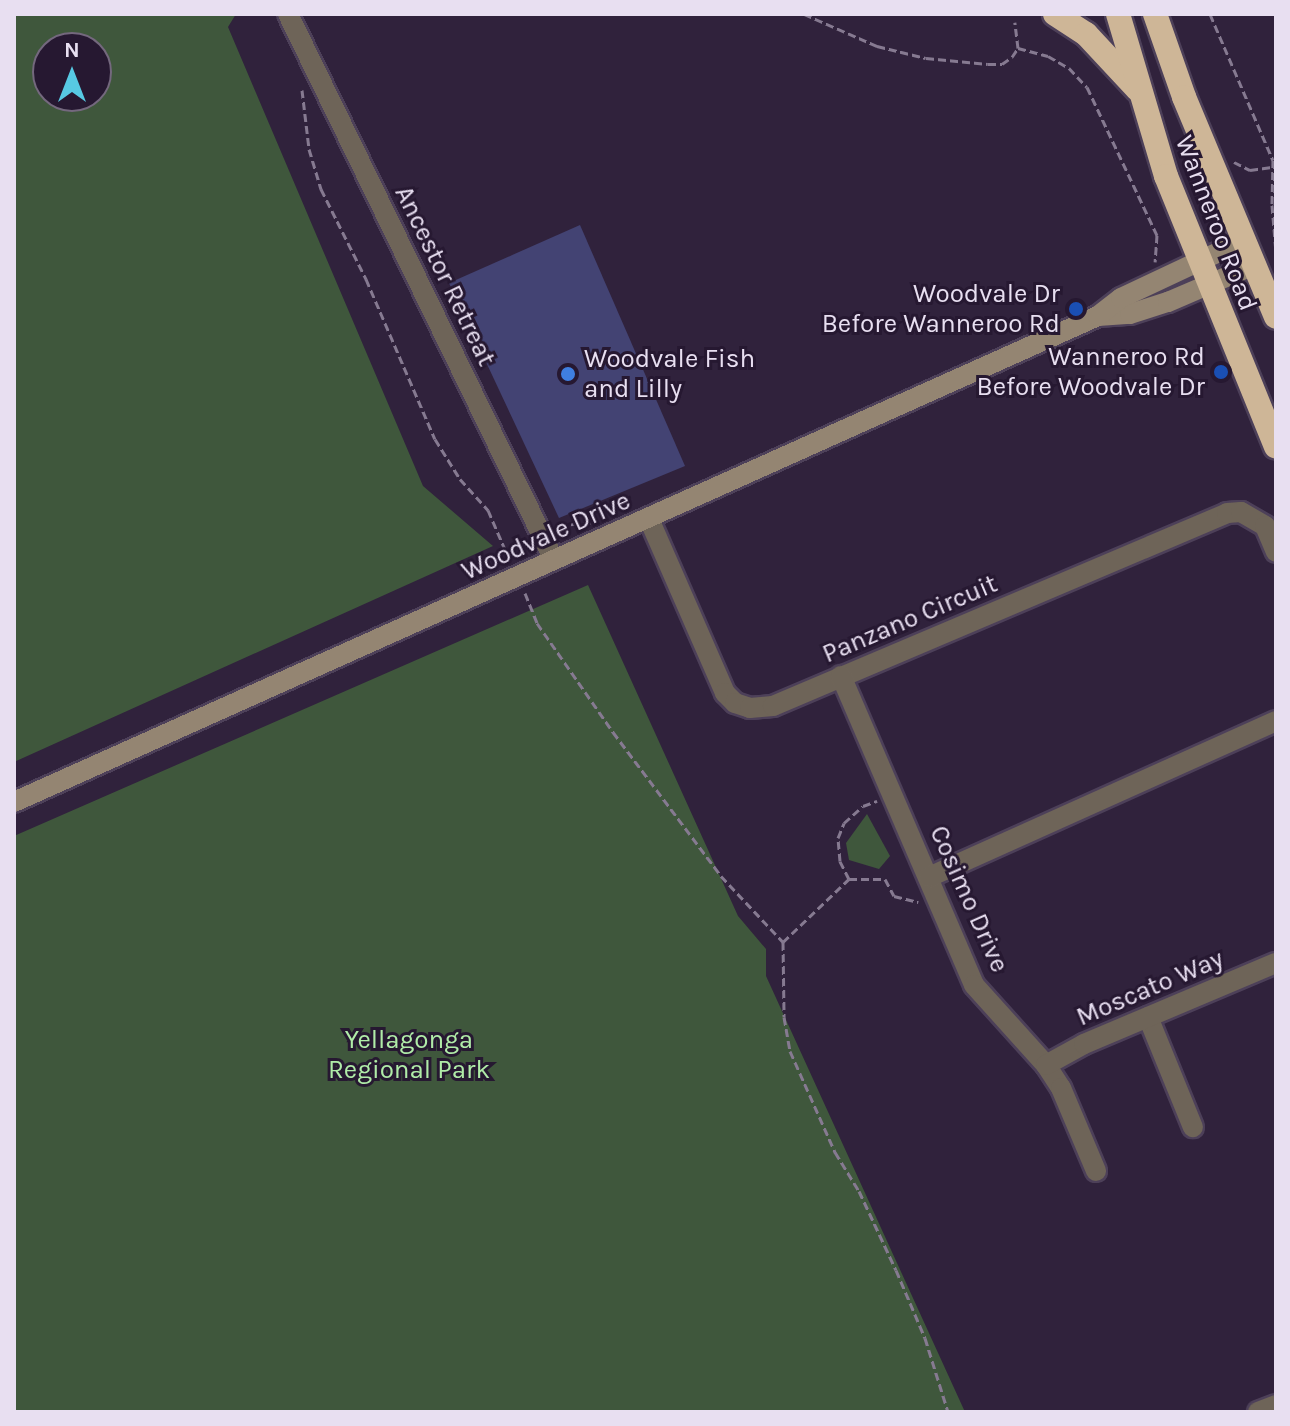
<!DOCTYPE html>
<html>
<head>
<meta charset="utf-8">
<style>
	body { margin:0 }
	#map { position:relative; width:1290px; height:1426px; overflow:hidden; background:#30223c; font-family:Karla,sans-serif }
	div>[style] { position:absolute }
	.green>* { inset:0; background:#3f573c }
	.building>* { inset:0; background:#434373 }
	.path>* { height:3px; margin-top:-1.5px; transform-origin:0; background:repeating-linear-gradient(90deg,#867a91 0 8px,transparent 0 12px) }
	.roads { filter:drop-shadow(2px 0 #4d4059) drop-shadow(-2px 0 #4d4059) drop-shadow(0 2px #4d4059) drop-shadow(0 -2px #4d4059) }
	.street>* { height:20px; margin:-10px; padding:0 10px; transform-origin:10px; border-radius:10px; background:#6e6458 }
	.secondary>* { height:20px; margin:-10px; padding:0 10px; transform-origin:10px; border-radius:10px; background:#948572 }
	.highway>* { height:24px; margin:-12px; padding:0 12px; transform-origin:12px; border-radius:12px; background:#ceb697 }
	.dots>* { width:22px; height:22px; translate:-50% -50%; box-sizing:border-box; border:4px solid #261831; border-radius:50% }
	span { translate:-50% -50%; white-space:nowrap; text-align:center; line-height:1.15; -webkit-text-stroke:6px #261831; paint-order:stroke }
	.street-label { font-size:26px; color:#e8dff1 }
	.poi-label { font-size:26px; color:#e8dff1 }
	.right { translate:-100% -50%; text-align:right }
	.left { translate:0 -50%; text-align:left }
	.park-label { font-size:26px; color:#b0eca8 }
	.frame { position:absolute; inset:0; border:16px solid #e8dff1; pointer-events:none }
	.north { position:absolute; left:32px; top:32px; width:80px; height:80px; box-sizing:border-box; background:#261831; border:2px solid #74687e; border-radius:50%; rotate:0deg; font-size:22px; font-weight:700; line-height:32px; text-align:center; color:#e8dff1 }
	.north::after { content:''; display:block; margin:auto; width:28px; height:36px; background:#57c9e3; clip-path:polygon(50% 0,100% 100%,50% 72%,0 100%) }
</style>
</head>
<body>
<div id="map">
	<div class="green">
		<i style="clip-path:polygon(evenodd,14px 14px,236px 14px,228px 27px,423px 486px,493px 546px,14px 762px,14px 14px,48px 48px,96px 48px,96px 96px,48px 96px,48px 48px)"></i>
		<i style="clip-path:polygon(588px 585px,738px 916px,766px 949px,766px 976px,965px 1412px,14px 1412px,14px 836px)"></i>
		<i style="clip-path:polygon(867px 814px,890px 856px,879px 869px,849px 860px,846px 843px)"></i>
	</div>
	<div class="building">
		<i style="clip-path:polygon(580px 225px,685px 466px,559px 518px,449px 283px)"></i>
	</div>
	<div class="path">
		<i style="left:804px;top:14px;width:80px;rotate:23.7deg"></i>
		<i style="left:877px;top:46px;width:50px;rotate:13.8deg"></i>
		<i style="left:926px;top:58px;width:62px;rotate:5.5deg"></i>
		<i style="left:988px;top:64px;width:14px"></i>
		<i style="left:1002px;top:64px;width:12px;rotate:-35deg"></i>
		<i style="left:1012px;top:57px;width:11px;rotate:-56deg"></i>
		<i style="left:1018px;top:48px;width:26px;rotate:-97deg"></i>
		<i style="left:1210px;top:14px;width:159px;rotate:66.7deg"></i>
		<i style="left:1273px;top:160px;width:45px;rotate:91.3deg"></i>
		<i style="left:1272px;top:205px;width:48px;rotate:85.2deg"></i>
		<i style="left:1018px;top:48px;width:31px;rotate:15deg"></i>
		<i style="left:1048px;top:56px;width:24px;rotate:30deg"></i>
		<i style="left:1069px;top:68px;width:26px;rotate:47deg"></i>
		<i style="left:1087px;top:87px;width:164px;rotate:64.7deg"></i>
		<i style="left:1157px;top:235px;width:27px;rotate:94deg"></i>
		<i style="left:302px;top:90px;width:59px;rotate:83.2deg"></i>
		<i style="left:309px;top:149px;width:42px;rotate:73.3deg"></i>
		<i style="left:321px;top:189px;width:101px;rotate:63.4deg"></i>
		<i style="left:366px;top:279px;width:174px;rotate:66.7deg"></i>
		<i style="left:435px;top:439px;width:47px;rotate:58deg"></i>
		<i style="left:460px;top:479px;width:42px;rotate:47.9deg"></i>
		<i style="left:488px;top:510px;width:56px;rotate:66.7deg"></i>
		<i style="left:1234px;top:162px;width:18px;rotate:27deg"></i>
		<i style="left:1250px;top:170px;width:22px;rotate:-8deg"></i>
		<i style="left:559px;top:525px;width:32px;rotate:-4deg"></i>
		<i style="left:511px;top:557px;width:21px;rotate:-55deg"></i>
		<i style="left:525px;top:593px;width:32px;rotate:68deg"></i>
		<i style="left:537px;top:623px;width:133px;rotate:55.1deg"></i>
		<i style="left:613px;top:732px;width:180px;rotate:53.1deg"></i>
		<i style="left:721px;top:876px;width:91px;rotate:46.8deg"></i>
		<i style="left:783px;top:942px;width:75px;rotate:89.2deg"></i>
		<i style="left:784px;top:1017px;width:35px;rotate:80deg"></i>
		<i style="left:790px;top:1051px;width:111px;rotate:66deg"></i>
		<i style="left:835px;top:1152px;width:46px;rotate:58.4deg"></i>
		<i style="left:859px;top:1191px;width:87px;rotate:64.9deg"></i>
		<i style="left:896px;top:1270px;width:74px;rotate:66.9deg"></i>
		<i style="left:925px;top:1338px;width:77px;rotate:72.7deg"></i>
		<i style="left:849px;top:879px;width:20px;rotate:-117deg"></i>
		<i style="left:840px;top:861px;width:23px;rotate:-95deg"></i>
		<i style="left:838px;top:838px;width:16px;rotate:-68deg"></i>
		<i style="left:844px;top:823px;width:25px;rotate:-42deg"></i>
		<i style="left:863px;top:806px;width:15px;rotate:-20deg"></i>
		<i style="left:783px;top:942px;width:91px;rotate:-43.7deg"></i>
		<i style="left:849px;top:879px;width:36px"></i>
		<i style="left:885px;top:879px;width:19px;rotate:62deg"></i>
		<i style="left:894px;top:896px;width:25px;rotate:14deg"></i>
	</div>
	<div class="roads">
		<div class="street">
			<i style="left:288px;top:14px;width:607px;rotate:64.03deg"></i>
			<i style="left:649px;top:519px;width:190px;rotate:66.4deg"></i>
			<i style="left:725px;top:693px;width:14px;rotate:45deg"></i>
			<i style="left:735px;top:703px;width:16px;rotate:18deg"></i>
			<i style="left:750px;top:708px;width:23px;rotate:-5deg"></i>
			<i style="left:773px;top:706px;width:493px;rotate:-23deg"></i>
			<i style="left:1227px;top:513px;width:14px;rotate:-4deg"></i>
			<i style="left:1241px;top:512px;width:28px;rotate:30deg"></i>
			<i style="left:1265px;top:526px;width:28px;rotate:67deg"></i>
			<i style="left:841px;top:676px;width:336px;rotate:66.7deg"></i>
			<i style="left:974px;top:985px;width:108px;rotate:48deg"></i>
			<i style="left:1046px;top:1065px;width:27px;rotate:57deg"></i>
			<i style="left:1061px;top:1088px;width:90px;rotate:67.1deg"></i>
			<i style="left:929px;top:877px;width:380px;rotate:-24.2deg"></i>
			<i style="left:1148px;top:1017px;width:119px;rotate:67.8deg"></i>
			<i style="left:1046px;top:1065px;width:43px;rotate:-28.9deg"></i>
			<i style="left:1084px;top:1044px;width:208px;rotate:-22.9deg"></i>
			<i style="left:1258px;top:1412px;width:19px;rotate:-21deg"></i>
		</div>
		<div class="secondary">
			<i style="left:1098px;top:316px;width:32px;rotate:-4deg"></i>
			<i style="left:1130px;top:314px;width:40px;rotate:-18deg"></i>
			<i style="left:1168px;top:302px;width:94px;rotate:-23.3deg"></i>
			<i style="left:14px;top:802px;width:1188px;rotate:-24.15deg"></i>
			<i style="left:1098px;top:316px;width:29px;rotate:-38deg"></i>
			<i style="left:1121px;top:298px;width:136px;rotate:-25.2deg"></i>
		</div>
		<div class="highway">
			<i style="left:1055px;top:14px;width:37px;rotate:33deg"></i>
			<i style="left:1086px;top:34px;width:76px;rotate:47.1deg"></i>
			<i style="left:1118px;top:14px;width:169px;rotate:73.5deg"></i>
			<i style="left:1166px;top:176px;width:292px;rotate:67.9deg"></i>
			<i style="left:1155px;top:14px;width:88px;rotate:70.7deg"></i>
			<i style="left:1184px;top:97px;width:238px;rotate:67.3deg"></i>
		</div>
	</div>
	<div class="dots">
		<i style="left:1076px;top:309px;background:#1a4fb4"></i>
		<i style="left:1221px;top:372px;background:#1a4fb4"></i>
		<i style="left:568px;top:374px;background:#3f7fe0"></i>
	</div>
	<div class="street-label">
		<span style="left:1216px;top:223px;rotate:69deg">Wanneroo Road</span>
		<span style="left:445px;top:276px;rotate:64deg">Ancestor Retreat</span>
		<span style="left:546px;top:536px;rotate:-24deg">Woodvale Drive</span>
		<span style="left:910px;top:619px;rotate:-23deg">Panzano Circuit</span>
		<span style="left:969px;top:899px;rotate:66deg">Cosimo Drive</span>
		<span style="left:1150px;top:988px;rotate:-23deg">Moscato Way</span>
	</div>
	<div class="poi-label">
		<span class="right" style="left:1060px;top:309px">Woodvale Dr<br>Before Wanneroo Rd</span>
		<span class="right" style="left:1205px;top:372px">Wanneroo Rd<br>Before Woodvale Dr</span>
		<span class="left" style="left:584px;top:374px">Woodvale Fish<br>and Lilly</span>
	</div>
	<div class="park-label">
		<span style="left:409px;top:1055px">Yellagonga<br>Regional Park</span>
	</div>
	<div class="frame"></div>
	<div class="north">N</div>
</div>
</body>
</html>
